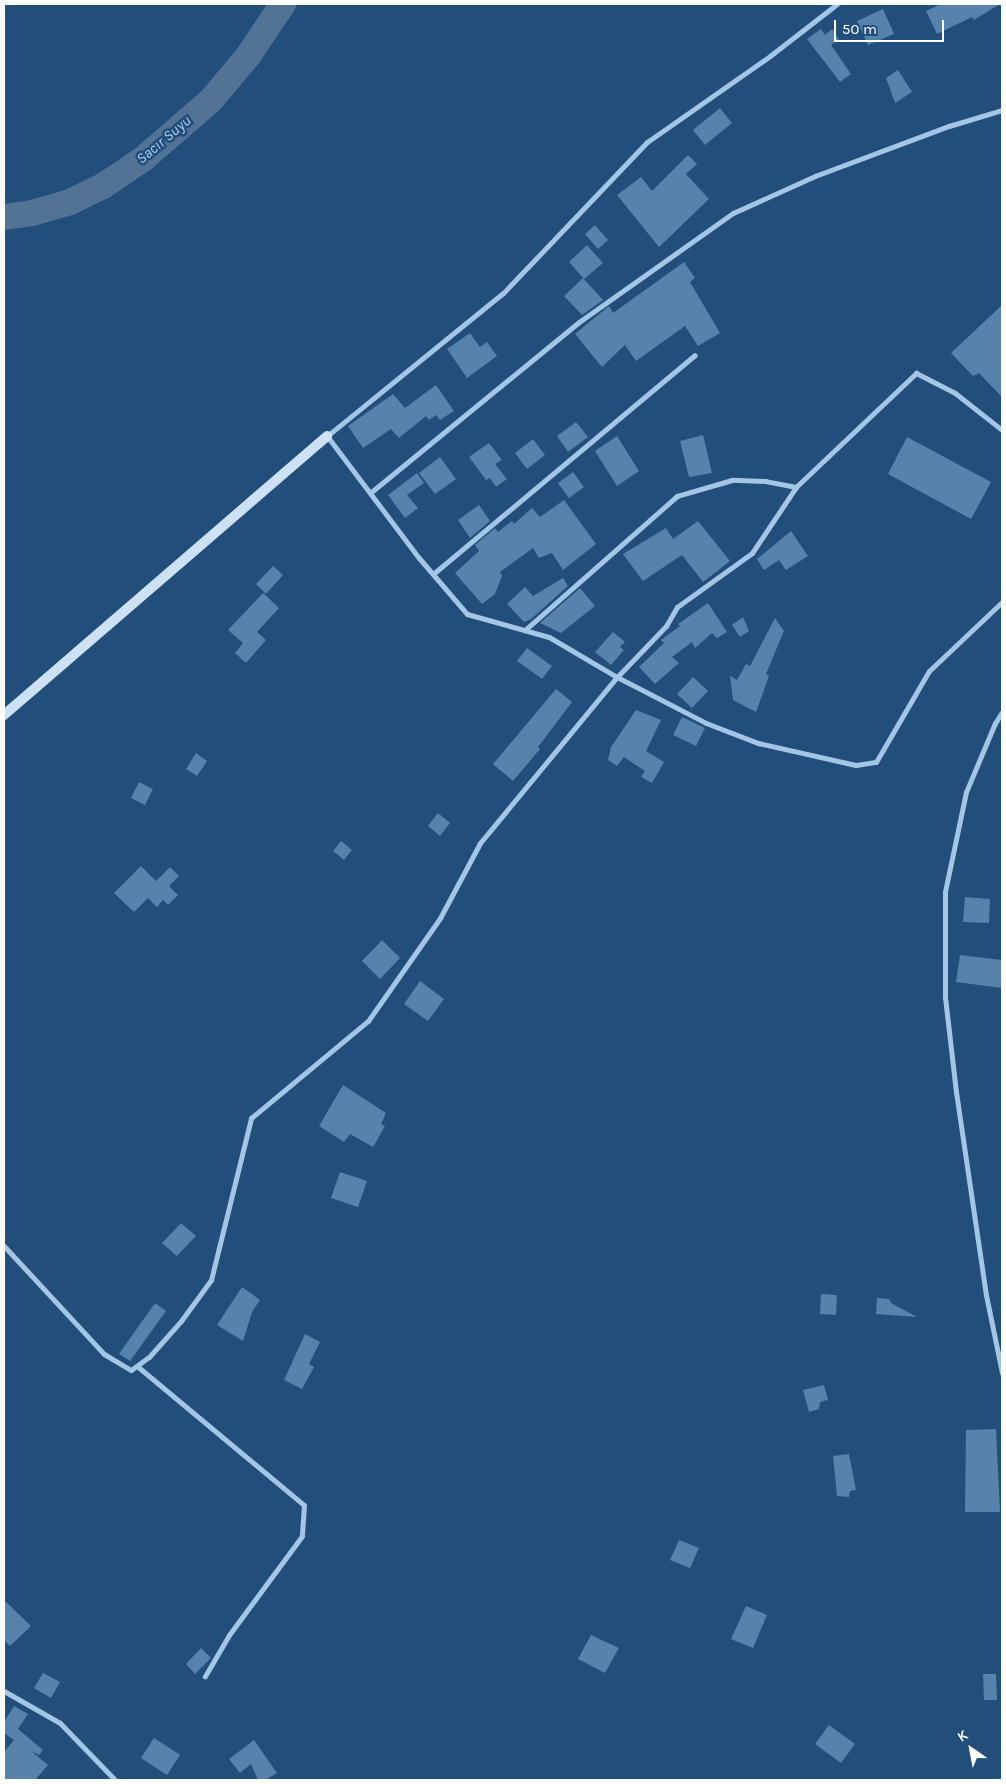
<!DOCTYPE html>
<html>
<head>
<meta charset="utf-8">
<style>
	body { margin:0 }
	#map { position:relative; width:1006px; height:1784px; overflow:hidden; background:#214e7b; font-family:Karla,sans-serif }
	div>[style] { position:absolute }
	.river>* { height:26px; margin:-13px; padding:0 13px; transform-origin:13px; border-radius:13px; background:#527394 }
	.building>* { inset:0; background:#5682ab }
	.street>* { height:5px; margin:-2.5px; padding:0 2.5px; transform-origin:2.5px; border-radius:2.5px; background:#a4c6e5 }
	.secondary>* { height:10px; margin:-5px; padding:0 5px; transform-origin:5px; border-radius:5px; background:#cde1f5 }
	span { translate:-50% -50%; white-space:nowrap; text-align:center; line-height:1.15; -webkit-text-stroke:5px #214e7b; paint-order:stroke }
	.water-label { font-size:15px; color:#afd0ed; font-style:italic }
	.frame { position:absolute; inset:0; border:5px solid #fff; pointer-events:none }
	.north { position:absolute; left:946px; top:1724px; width:50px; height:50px; -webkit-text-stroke:4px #214e7b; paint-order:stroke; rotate:327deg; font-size:14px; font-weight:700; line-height:20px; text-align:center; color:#fff }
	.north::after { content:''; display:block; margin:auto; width:18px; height:22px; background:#fff; clip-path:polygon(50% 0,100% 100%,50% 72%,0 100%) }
	.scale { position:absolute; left:834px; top:20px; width:110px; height:22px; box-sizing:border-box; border:2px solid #fff; border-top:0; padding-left:6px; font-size:15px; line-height:18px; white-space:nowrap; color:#fff; -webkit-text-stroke:4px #214e7b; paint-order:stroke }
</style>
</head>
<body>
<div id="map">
	<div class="river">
		<i style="left:4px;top:217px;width:28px;rotate:-8deg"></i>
		<i style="left:32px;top:213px;width:40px;rotate:-16deg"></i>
		<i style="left:70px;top:202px;width:37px;rotate:-26deg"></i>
		<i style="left:103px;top:186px;width:48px;rotate:-34deg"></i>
		<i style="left:143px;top:159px;width:90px;rotate:-40.9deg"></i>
		<i style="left:211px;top:100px;width:57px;rotate:-49.9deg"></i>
		<i style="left:248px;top:56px;width:63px;rotate:-56.1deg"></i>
	</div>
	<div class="building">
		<i style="clip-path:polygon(941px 4px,1000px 4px,974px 20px,972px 17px,937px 34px,926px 11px)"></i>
		<i style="clip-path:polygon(883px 9px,894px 34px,868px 45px,857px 21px)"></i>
		<i style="clip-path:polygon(821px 29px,825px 35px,832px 29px,839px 39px,831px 45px,851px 74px,840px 82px,807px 39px)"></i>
		<i style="clip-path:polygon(898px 70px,912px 92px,895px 103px,886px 78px)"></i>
		<i style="clip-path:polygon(720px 108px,732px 123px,705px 145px,693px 130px)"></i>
		<i style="clip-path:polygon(688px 155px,697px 164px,686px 174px,709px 199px,659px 247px,617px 195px,641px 177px,652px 191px)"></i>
		<i style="clip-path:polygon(595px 225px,608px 240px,598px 249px,585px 234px)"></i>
		<i style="clip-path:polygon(587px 245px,603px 263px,584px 279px,569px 262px)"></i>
		<i style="clip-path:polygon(684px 262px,695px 278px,690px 282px,720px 333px,698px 346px,685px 326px,636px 361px,625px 345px,602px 367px,575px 334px,609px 306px,613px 313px)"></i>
		<i style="clip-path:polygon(583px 278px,603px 300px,582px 315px,564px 296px)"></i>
		<i style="clip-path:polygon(1002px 305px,1002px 397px,979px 373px,973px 376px,951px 353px)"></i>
		<i style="clip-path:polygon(470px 333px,480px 347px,487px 342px,497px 356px,467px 378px,447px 349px)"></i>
		<i style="clip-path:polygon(436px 385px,454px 411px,440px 420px,436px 415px,429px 420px,426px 416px,399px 438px,391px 429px,363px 448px,348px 426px,393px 394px,405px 408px)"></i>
		<i style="clip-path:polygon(576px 422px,588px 437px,568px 452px,557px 436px)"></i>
		<i style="clip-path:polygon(703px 435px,712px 473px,689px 477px,680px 441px)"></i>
		<i style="clip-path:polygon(617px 436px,639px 471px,617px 486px,595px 451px)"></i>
		<i style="clip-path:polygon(907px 437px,991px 482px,971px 519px,888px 474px)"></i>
		<i style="clip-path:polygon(533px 439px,545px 455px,527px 469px,515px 453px)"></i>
		<i style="clip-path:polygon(489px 443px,502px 460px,495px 464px,507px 479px,496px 487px,490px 478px,486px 480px,469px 457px)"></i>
		<i style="clip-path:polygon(440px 457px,456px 479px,435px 494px,419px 473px)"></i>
		<i style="clip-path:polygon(573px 472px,584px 487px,569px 498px,558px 483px)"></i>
		<i style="clip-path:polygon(417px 473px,424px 483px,407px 495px,418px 508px,405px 518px,388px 495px)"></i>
		<i style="clip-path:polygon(564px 500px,596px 544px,563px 570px,552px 553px,539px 558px,533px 548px,500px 572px,502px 576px,495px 594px,482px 604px,455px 573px,479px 551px,475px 545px,495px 528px,498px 532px,512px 521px,514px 524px,532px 508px,540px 517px)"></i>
		<i style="clip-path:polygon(479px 505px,490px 521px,470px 538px,458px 520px)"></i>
		<i style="clip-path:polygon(698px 521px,730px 561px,703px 582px,682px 555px,643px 581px,623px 554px,666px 528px,673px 539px)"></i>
		<i style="clip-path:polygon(791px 531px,808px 556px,786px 570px,779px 560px,764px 570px,757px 559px)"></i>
		<i style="clip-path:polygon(273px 566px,283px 575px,266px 594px,256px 584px)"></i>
		<i style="clip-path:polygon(563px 578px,568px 586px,531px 619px,524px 622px,507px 604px,525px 587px,533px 596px)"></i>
		<i style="clip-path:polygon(580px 588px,595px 606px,561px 633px,540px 623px)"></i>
		<i style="clip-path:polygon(263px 593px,279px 608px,257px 632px,266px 640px,246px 663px,235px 653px,243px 643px,228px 630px)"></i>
		<i style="clip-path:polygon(708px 603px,727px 632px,717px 638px,712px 633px,695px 648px,692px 642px,672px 657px,679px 663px,655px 684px,639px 667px,664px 643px,661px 640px,680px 626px,678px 624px)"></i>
		<i style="clip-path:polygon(743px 617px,749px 631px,740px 637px,732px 625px)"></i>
		<i style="clip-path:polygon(775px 618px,784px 631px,766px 674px,769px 676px,756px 712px,733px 700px,730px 676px,737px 680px,746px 664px,750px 666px)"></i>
		<i style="clip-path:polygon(613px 632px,625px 642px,620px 647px,624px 650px,611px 665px,595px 652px)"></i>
		<i style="clip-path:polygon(527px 648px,552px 666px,542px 679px,517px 661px)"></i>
		<i style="clip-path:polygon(693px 677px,708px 691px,692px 708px,677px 694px)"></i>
		<i style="clip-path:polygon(556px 689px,572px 702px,538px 747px,540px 749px,513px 781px,493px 764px)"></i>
		<i style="clip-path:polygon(636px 710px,661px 720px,646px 751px,664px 762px,652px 783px,641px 777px,645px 771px,624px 757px,617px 766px,608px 760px,611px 747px)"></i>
		<i style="clip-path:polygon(682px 717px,705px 728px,696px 746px,673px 735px)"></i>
		<i style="clip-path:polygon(196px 753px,207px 761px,197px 776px,186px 769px)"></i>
		<i style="clip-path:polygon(139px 782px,153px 789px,145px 805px,131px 798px)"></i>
		<i style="clip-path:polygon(438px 813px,450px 823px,440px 836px,428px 826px)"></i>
		<i style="clip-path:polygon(341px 841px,352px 850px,344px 860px,333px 851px)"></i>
		<i style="clip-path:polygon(141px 866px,156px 881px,170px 867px,179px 876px,169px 886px,178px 895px,168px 905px,163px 900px,157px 907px,148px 898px,134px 912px,114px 893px)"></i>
		<i style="clip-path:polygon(965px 897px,990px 899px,989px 923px,963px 922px)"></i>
		<i style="clip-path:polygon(382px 940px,400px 958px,380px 979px,362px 961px)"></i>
		<i style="clip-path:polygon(960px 955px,1002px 960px,1002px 988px,956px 982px)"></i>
		<i style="clip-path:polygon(420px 981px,444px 999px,428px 1021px,404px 1004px)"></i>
		<i style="clip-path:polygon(343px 1085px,386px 1113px,381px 1124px,385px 1126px,373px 1147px,350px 1134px,344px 1142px,319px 1126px)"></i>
		<i style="clip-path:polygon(340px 1172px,367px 1181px,358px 1207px,331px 1198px)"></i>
		<i style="clip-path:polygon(181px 1223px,196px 1236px,177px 1256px,162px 1243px)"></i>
		<i style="clip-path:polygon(242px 1287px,260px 1300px,252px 1312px,243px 1341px,217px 1325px)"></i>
		<i style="clip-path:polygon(821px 1294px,837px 1295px,836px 1315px,820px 1314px)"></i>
		<i style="clip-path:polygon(877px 1298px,889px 1299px,891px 1303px,917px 1317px,876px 1314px)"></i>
		<i style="clip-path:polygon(155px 1303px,166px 1311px,130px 1361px,119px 1354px)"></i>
		<i style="clip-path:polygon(305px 1334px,320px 1342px,309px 1364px,314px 1367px,302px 1389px,284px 1380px)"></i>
		<i style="clip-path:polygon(824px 1385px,828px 1400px,820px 1402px,819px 1409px,809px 1412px,803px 1390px)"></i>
		<i style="clip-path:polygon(996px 1429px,1000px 1512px,965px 1512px,966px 1430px)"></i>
		<i style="clip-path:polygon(849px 1454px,856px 1490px,850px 1491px,849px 1497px,837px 1496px,833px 1456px)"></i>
		<i style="clip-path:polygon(679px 1540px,699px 1548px,690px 1568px,670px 1560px)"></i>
		<i style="clip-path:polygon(4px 1600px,31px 1626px,10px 1646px,4px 1640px)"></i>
		<i style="clip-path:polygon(746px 1606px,767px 1615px,753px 1648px,731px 1639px)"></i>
		<i style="clip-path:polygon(591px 1635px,619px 1648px,605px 1673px,578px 1659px)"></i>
		<i style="clip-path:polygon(201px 1648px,211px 1658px,195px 1674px,186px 1664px)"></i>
		<i style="clip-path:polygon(43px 1673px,60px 1682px,51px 1698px,34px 1688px)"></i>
		<i style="clip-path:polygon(983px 1674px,996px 1674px,997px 1700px,984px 1700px)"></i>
		<i style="clip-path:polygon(14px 1706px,28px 1714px,18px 1729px,43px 1750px,39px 1755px,31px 1751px,48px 1765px,35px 1780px,4px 1780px,4px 1752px,14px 1740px,4px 1733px,4px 1722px)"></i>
		<i style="clip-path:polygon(829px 1725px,855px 1744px,841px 1763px,815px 1744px)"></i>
		<i style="clip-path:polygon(154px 1738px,180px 1755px,167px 1775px,141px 1758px)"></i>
		<i style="clip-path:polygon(254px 1740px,277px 1773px,265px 1780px,258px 1780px,251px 1764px,240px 1773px,229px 1759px)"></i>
	</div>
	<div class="street">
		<i style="left:837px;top:4px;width:85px;rotate:142.2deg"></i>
		<i style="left:770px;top:56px;width:150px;rotate:145deg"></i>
		<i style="left:647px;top:142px;width:209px;rotate:133.6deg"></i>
		<i style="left:503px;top:293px;width:227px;rotate:140.9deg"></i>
		<i style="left:327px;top:436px;width:153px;rotate:53deg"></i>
		<i style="left:419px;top:558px;width:74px;rotate:49.4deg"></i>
		<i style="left:467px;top:614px;width:85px;rotate:15.7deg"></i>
		<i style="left:549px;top:637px;width:79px;rotate:30.5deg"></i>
		<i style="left:617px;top:677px;width:100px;rotate:27.3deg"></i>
		<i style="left:706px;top:723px;width:56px;rotate:21deg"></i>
		<i style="left:758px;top:743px;width:100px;rotate:12.7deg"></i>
		<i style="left:856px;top:765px;width:20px;rotate:-9deg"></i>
		<i style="left:876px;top:762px;width:105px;rotate:-59.8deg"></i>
		<i style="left:929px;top:671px;width:100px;rotate:-43.4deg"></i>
		<i style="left:796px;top:487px;width:166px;rotate:-43.5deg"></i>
		<i style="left:916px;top:373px;width:44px;rotate:27.1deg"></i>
		<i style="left:955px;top:393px;width:60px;rotate:38.2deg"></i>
		<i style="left:370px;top:493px;width:270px;rotate:-39.3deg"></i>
		<i style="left:579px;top:322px;width:189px;rotate:-35.3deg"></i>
		<i style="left:733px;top:213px;width:90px;rotate:-24.3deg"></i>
		<i style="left:815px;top:176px;width:143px;rotate:-20.5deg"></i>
		<i style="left:949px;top:126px;width:55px;rotate:-16.8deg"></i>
		<i style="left:433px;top:574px;width:341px;rotate:-39.9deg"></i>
		<i style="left:1002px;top:712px;width:13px;rotate:122deg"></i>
		<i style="left:995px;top:723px;width:75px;rotate:112.8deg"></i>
		<i style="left:966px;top:792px;width:102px;rotate:101.9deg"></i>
		<i style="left:945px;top:892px;width:105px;rotate:90deg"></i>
		<i style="left:945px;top:997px;width:96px;rotate:83.4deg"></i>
		<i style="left:956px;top:1092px;width:205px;rotate:81.6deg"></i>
		<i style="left:986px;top:1295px;width:80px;rotate:78.4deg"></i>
		<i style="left:4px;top:1246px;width:147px;rotate:47.2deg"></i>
		<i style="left:104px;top:1354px;width:31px;rotate:31deg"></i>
		<i style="left:131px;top:1370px;width:22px;rotate:-36deg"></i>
		<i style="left:149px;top:1357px;width:48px;rotate:-48.4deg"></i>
		<i style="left:181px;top:1321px;width:51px;rotate:-53.8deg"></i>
		<i style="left:211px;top:1280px;width:167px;rotate:-76.1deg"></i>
		<i style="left:251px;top:1118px;width:152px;rotate:-39.7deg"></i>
		<i style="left:368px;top:1021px;width:126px;rotate:-55deg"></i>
		<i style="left:440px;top:918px;width:85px;rotate:-61.9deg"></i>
		<i style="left:480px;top:843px;width:215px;rotate:-50.5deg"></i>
		<i style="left:617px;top:677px;width:71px;rotate:-46.1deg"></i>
		<i style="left:666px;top:626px;width:22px;rotate:-60deg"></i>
		<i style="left:677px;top:607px;width:92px;rotate:-35.8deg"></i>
		<i style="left:752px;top:553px;width:79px;rotate:-56.3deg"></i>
		<i style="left:796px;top:487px;width:31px;rotate:-169deg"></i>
		<i style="left:766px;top:481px;width:34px;rotate:-178deg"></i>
		<i style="left:732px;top:480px;width:57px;rotate:163.8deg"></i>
		<i style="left:677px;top:496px;width:203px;rotate:138.6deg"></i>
		<i style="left:137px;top:1366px;width:217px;rotate:39.8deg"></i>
		<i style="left:304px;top:1505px;width:31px;rotate:94deg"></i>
		<i style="left:302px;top:1536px;width:123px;rotate:126.4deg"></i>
		<i style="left:229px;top:1635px;width:48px;rotate:120.3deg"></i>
		<i style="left:4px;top:1691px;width:64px;rotate:29.7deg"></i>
		<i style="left:60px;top:1723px;width:79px;rotate:46deg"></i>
	</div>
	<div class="secondary">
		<i style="left:4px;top:715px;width:427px;rotate:-40.8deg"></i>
	</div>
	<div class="water-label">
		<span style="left:164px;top:140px;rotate:-40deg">Sacır Suyu</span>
	</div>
	<div class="frame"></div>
	<div class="north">K</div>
	<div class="scale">50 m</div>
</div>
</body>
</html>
